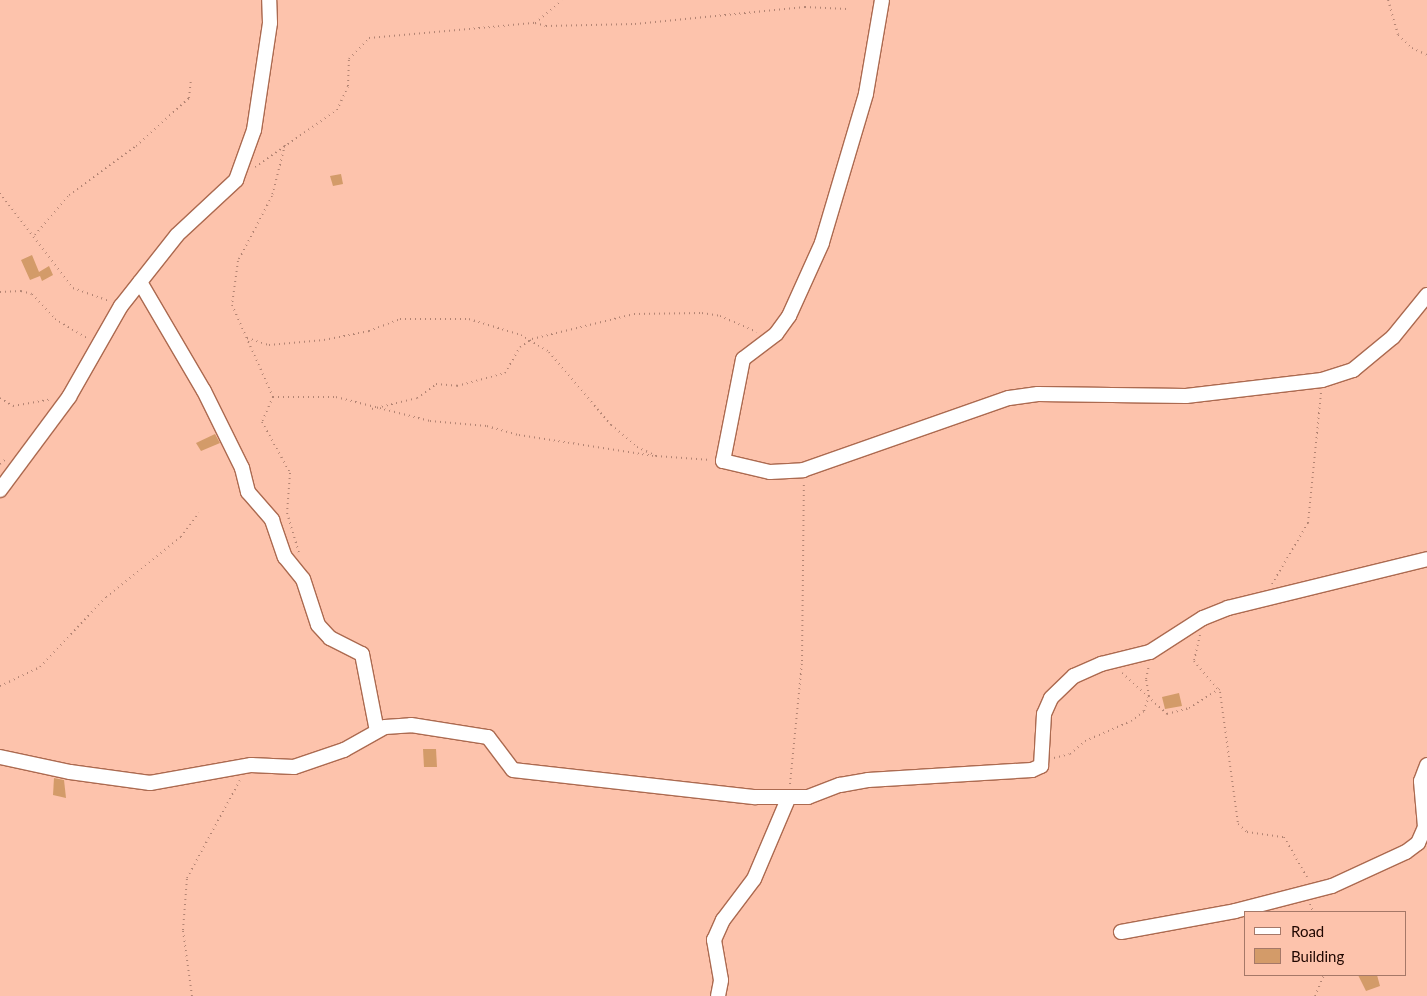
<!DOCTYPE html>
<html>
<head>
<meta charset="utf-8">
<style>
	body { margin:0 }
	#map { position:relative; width:1427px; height:996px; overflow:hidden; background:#fdc3ac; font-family:Lato,sans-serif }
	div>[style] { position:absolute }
	.building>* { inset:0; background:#d39b69 }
	.path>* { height:2px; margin-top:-1px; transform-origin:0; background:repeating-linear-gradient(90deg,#b38473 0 1px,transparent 0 5px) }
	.roads { filter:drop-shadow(1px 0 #ac6a50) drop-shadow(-1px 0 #ac6a50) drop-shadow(0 1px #ac6a50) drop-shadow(0 -1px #ac6a50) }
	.street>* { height:14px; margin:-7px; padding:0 7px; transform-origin:7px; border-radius:7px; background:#fff }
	span { translate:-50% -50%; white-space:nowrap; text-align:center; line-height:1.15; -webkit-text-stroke:4px #fdc3ac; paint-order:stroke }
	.legend { position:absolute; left:1244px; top:911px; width:162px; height:65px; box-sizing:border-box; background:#fdc3ac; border:1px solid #a57868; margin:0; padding:6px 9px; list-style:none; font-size:15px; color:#200701 }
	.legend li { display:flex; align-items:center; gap:10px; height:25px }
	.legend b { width:25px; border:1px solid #a57868 }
</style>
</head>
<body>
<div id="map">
	<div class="building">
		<i style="clip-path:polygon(341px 174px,343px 184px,333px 186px,330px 176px)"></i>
		<i style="clip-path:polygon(32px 255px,39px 272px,49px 266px,53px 275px,42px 281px,40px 276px,30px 280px,21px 260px)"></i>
		<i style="clip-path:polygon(215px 434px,220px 443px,201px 451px,196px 443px)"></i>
		<i style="clip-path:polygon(1179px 693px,1182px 706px,1165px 709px,1162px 697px)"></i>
		<i style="clip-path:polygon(423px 749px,436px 749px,437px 767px,424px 767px)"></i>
		<i style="clip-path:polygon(54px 778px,64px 780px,66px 798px,53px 795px)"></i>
		<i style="clip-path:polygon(1358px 975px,1377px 975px,1380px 986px,1366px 991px)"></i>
	</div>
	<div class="path">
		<i style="left:1388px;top:0;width:36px;rotate:74deg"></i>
		<i style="left:1398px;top:35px;width:19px;rotate:43deg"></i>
		<i style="left:1412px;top:48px;width:17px;rotate:25deg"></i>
		<i style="left:535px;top:23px;width:11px;rotate:15deg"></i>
		<i style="left:546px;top:26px;width:89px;rotate:-1.3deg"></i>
		<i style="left:635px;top:24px;width:171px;rotate:-5.7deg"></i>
		<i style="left:805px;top:7px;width:42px;rotate:2.7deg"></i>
		<i style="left:285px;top:145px;width:53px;rotate:104.3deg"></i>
		<i style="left:272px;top:196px;width:73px;rotate:117.6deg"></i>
		<i style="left:238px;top:261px;width:44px;rotate:97.8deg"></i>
		<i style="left:232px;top:305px;width:101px;rotate:66deg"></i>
		<i style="left:273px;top:397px;width:27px;rotate:114deg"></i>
		<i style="left:262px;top:422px;width:58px;rotate:61.2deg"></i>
		<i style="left:290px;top:473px;width:40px;rotate:94.3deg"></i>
		<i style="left:287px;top:513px;width:42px;rotate:73.3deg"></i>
		<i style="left:255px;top:167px;width:100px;rotate:-34.8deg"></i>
		<i style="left:337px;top:110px;width:26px;rotate:-65deg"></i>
		<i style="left:348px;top:86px;width:27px;rotate:-88deg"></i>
		<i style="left:349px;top:59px;width:29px;rotate:-46deg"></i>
		<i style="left:369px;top:38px;width:167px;rotate:-5.2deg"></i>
		<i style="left:535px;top:23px;width:35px;rotate:-40deg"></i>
		<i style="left:0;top:193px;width:120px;rotate:52.5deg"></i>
		<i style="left:73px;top:288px;width:37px;rotate:20deg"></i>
		<i style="left:35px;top:235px;width:52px;rotate:-49.6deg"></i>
		<i style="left:69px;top:195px;width:83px;rotate:-36.2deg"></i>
		<i style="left:136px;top:146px;width:72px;rotate:-42.2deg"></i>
		<i style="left:189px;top:98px;width:19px;rotate:-84deg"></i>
		<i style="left:0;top:292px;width:21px;rotate:-3deg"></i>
		<i style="left:21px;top:291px;width:11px;rotate:15deg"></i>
		<i style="left:32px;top:294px;width:34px;rotate:47deg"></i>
		<i style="left:55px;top:319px;width:39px;rotate:31deg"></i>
		<i style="left:247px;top:338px;width:23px;rotate:18deg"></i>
		<i style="left:269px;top:345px;width:55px;rotate:-5.2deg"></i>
		<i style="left:324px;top:340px;width:46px;rotate:-11.3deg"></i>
		<i style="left:369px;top:331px;width:33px;rotate:-21deg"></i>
		<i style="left:400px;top:319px;width:69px"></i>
		<i style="left:469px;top:319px;width:54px;rotate:17.1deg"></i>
		<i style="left:521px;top:335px;width:33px;rotate:31deg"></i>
		<i style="left:549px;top:352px;width:96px;rotate:49.7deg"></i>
		<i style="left:611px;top:425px;width:34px;rotate:40deg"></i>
		<i style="left:637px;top:447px;width:21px;rotate:25deg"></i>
		<i style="left:656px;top:456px;width:55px;rotate:4.2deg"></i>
		<i style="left:273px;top:397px;width:63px"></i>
		<i style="left:336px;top:397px;width:97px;rotate:14.3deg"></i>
		<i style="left:430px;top:421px;width:57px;rotate:5deg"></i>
		<i style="left:487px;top:426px;width:33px;rotate:16deg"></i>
		<i style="left:519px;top:435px;width:137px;rotate:8.8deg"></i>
		<i style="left:0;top:398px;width:15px;rotate:32deg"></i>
		<i style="left:13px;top:406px;width:39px;rotate:-10deg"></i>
		<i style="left:372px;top:409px;width:46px;rotate:-13.7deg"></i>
		<i style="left:417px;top:398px;width:24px;rotate:-36deg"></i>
		<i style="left:436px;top:384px;width:21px;rotate:5deg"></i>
		<i style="left:457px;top:386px;width:50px;rotate:-15.2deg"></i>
		<i style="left:505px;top:373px;width:30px;rotate:-60deg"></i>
		<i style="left:520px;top:347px;width:14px;rotate:-34deg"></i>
		<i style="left:532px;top:339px;width:105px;rotate:-13.8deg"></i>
		<i style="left:634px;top:314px;width:68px;rotate:-0.8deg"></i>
		<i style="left:702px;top:313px;width:18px;rotate:9deg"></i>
		<i style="left:720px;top:316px;width:40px;rotate:23.4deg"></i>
		<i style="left:0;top:464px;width:9px;rotate:-41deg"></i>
		<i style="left:1272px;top:584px;width:71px;rotate:-59.5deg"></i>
		<i style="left:1308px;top:523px;width:132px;rotate:-84.3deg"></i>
		<i style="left:1200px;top:635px;width:27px;rotate:103deg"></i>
		<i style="left:1194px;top:661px;width:40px;rotate:50deg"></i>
		<i style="left:1220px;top:692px;width:133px;rotate:82.2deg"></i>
		<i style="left:1238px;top:824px;width:12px;rotate:42deg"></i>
		<i style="left:1247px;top:832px;width:37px;rotate:8deg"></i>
		<i style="left:1284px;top:837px;width:48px;rotate:60.3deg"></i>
		<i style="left:1122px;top:673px;width:61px;rotate:42.3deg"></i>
		<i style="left:1167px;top:714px;width:23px;rotate:-15deg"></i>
		<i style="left:1189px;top:708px;width:36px;rotate:-32deg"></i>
		<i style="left:0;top:686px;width:44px;rotate:-25.4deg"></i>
		<i style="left:40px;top:667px;width:96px;rotate:-46.7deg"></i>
		<i style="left:106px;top:597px;width:96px;rotate:-38.7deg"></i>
		<i style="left:181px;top:537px;width:30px;rotate:-53deg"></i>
		<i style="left:1054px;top:758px;width:16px;rotate:-14deg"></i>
		<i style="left:1070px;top:754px;width:20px;rotate:-41deg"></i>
		<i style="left:1085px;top:741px;width:50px;rotate:-23.5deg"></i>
		<i style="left:1131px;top:721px;width:16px;rotate:-38deg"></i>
		<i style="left:1144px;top:711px;width:16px;rotate:-72deg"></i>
		<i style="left:1149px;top:696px;width:17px;rotate:-100deg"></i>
		<i style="left:1146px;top:679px;width:14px;rotate:-78deg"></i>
		<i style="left:790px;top:784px;width:124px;rotate:-84.4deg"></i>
		<i style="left:802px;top:661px;width:179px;rotate:-89.4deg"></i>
		<i style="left:1310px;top:904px;width:9px;rotate:69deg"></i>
		<i style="left:192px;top:996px;width:67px;rotate:-97.8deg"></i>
		<i style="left:183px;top:930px;width:52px;rotate:-85.6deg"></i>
		<i style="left:187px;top:878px;width:111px;rotate:-61.6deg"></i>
		<i style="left:1315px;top:996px;width:23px;rotate:-67deg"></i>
	</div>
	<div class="roads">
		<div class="street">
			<i style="left:882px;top:0;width:95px;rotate:99.7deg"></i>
			<i style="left:866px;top:94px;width:155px;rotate:106.5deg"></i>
			<i style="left:822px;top:243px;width:80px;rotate:114.3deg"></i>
			<i style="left:789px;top:316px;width:22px;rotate:126deg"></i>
			<i style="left:776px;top:334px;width:41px;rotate:142.9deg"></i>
			<i style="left:743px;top:359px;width:104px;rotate:101.1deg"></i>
			<i style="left:723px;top:461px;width:48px;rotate:13.2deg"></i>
			<i style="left:770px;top:472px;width:33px;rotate:-3deg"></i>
			<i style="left:803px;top:470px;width:218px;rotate:-19.3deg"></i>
			<i style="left:1009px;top:398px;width:29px;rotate:-8deg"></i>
			<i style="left:1038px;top:394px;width:148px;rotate:0.8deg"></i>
			<i style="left:1186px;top:396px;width:137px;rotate:-6.7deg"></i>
			<i style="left:1322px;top:380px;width:33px;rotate:-18deg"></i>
			<i style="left:1353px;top:370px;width:52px;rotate:-39.5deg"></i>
			<i style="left:1393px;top:337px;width:54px;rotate:-51deg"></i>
			<i style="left:140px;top:282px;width:126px;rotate:59.6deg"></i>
			<i style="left:204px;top:391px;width:86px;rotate:63.7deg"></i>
			<i style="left:242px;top:468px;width:25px;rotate:76deg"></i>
			<i style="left:248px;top:492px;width:37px;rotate:49deg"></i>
			<i style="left:272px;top:520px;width:39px;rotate:71deg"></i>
			<i style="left:285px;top:557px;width:28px;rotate:51deg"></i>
			<i style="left:303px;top:579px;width:48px;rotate:71.9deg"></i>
			<i style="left:318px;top:625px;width:18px;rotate:47deg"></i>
			<i style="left:330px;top:638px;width:36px;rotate:27deg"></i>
			<i style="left:362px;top:654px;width:78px;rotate:79deg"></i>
			<i style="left:0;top:490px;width:116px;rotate:-53.4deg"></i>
			<i style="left:69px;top:397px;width:105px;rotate:-60.3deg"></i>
			<i style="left:121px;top:306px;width:90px;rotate:-51.7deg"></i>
			<i style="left:177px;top:235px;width:81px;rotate:-43deg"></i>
			<i style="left:236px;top:180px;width:53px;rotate:-70.2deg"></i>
			<i style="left:254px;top:130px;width:108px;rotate:-81.5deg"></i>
			<i style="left:270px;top:23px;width:23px;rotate:-92deg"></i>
			<i style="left:0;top:757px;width:72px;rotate:12.1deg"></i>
			<i style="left:70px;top:772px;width:81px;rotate:7.8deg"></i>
			<i style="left:150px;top:783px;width:103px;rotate:-10.1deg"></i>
			<i style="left:251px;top:765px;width:43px;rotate:2.7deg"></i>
			<i style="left:294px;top:767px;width:53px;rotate:-18.8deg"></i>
			<i style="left:344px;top:750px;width:47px;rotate:-29.3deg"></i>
			<i style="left:385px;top:727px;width:26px;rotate:-4deg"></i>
			<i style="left:411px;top:725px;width:78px;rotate:8.9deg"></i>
			<i style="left:488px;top:737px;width:41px;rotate:52.9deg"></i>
			<i style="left:513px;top:770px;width:244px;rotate:6.4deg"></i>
			<i style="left:755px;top:797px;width:53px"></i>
			<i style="left:808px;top:797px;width:34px;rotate:-21deg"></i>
			<i style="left:840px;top:785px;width:28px;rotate:-10deg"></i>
			<i style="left:868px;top:780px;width:164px;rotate:-3.5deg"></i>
			<i style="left:1032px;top:770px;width:10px;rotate:-24deg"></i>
			<i style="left:1041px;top:766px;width:52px;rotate:-86.7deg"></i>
			<i style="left:1044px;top:714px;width:17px;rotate:-66deg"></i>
			<i style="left:1051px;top:698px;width:32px;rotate:-44deg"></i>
			<i style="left:1074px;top:676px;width:30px;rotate:-24deg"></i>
			<i style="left:1101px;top:664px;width:50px;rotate:-13.8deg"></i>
			<i style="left:1150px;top:652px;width:63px;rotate:-32.7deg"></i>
			<i style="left:1203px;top:618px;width:27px;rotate:-22deg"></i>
			<i style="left:1228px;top:608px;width:205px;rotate:-13.8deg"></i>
			<i style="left:1121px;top:932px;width:116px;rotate:-10.4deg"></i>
			<i style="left:1235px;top:911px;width:100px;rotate:-14.5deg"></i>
			<i style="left:1332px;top:886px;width:81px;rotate:-24.7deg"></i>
			<i style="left:1406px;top:852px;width:15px;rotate:-37deg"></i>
			<i style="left:1418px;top:843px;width:17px;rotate:-66deg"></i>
			<i style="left:1425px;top:827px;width:46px;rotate:-95deg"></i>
			<i style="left:1421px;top:781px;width:17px;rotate:-69deg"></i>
			<i style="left:718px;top:996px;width:16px;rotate:-79deg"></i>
			<i style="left:721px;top:980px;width:41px;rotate:-99.9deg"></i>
			<i style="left:714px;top:940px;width:22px;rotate:-66deg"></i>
			<i style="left:723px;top:920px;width:51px;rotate:-52.9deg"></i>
			<i style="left:754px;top:879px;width:87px;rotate:-67deg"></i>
		</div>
	</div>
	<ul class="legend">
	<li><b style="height:6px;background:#fff"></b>Road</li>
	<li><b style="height:14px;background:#d39b69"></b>Building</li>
	</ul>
</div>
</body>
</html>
